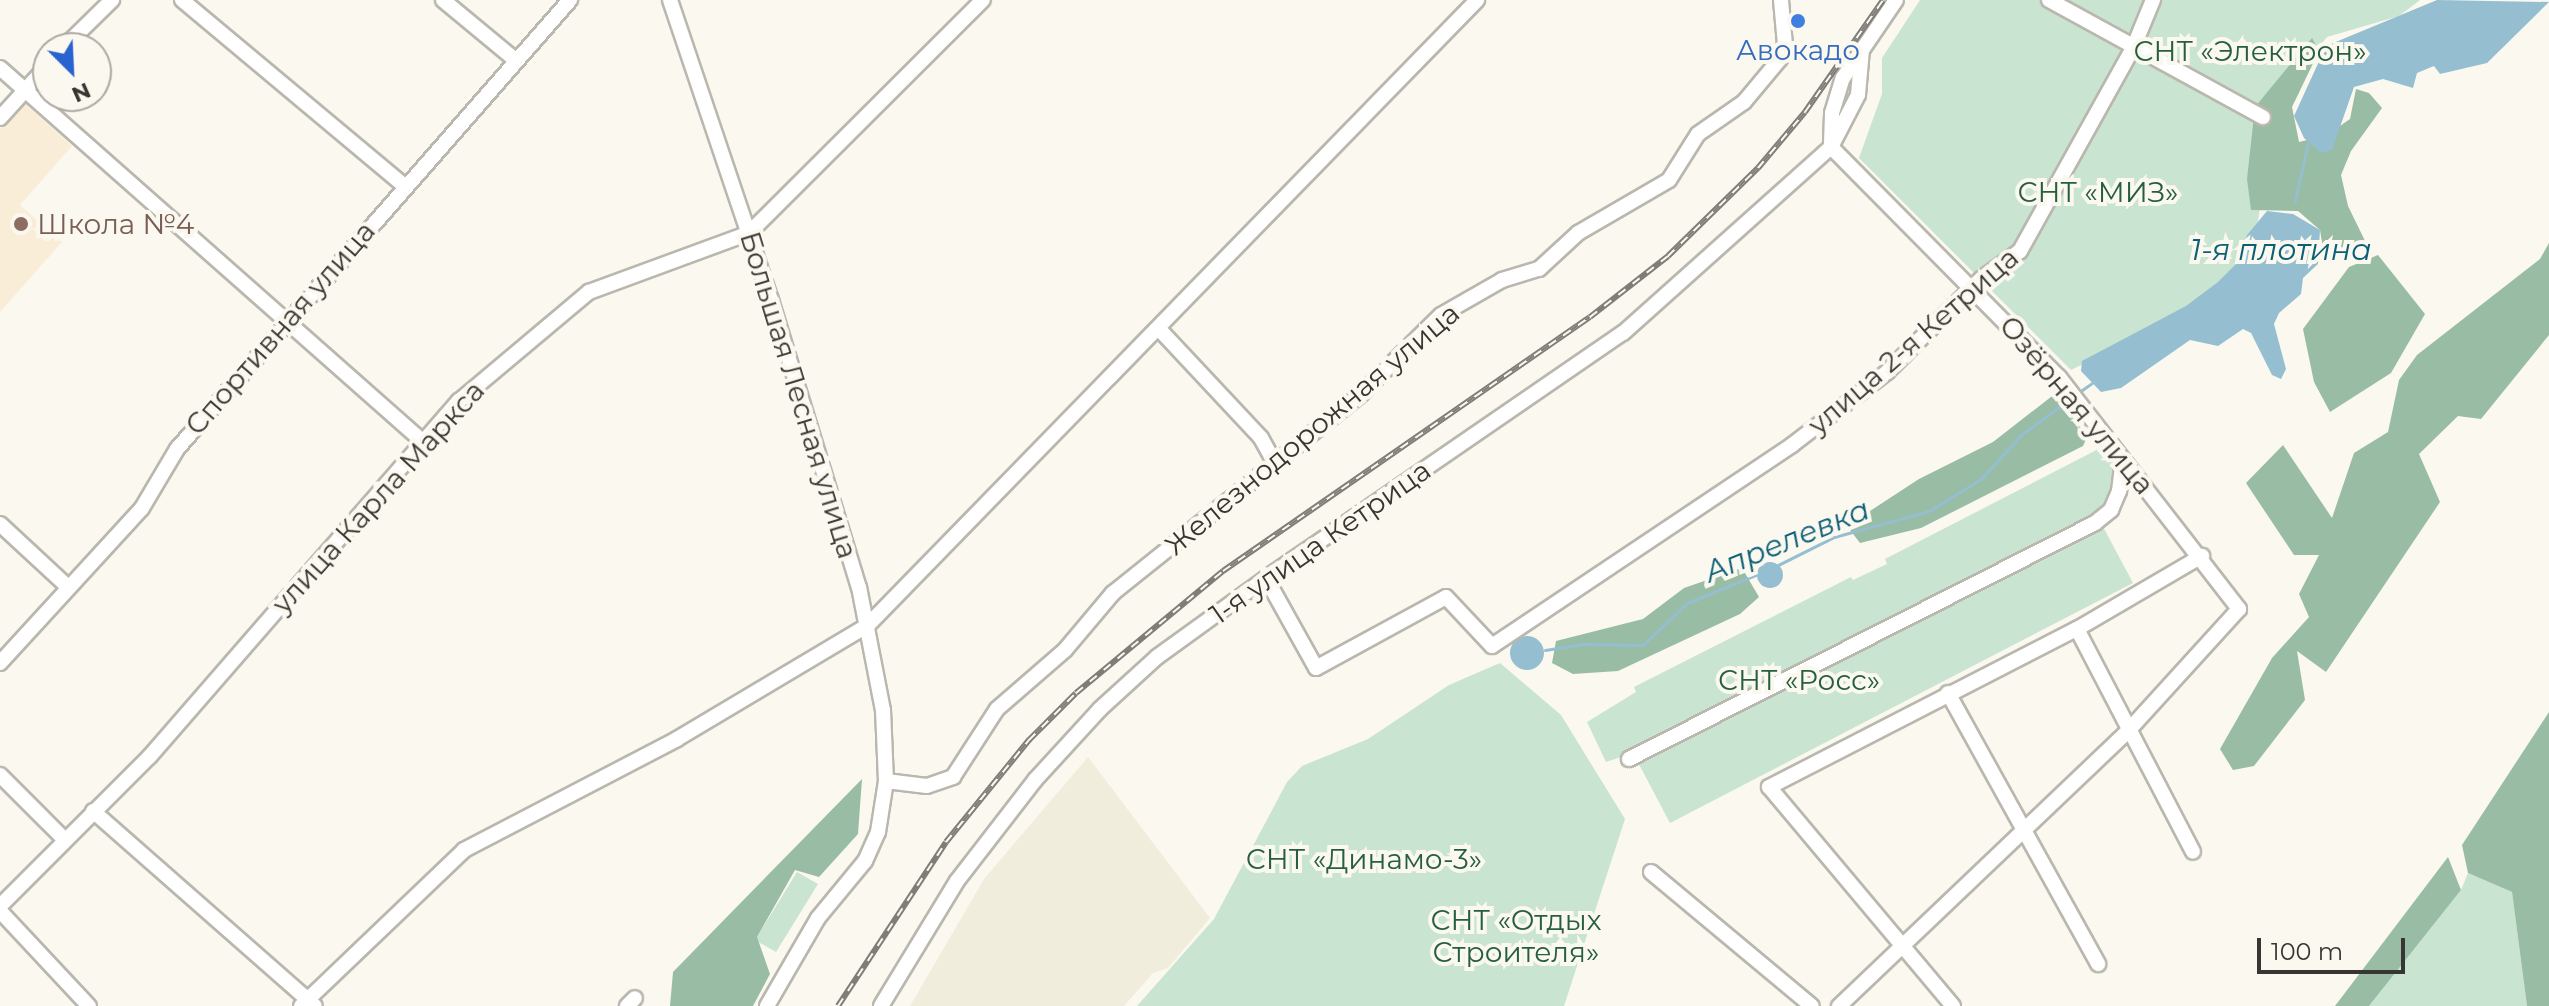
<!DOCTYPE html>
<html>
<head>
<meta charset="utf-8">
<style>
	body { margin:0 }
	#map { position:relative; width:2549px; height:1006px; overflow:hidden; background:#fbf8ef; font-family:Montserrat,sans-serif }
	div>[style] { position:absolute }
	.built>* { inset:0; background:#f1eddd }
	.education>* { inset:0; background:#f9edd8 }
	.green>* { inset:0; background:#c9e4d1 }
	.forest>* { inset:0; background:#99bca4 }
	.water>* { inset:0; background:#95bfd0 }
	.round { border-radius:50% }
	.stream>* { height:3px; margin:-1.5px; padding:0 1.5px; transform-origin:1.5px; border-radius:1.5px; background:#95bfd0 }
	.roads { filter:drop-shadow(2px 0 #b9b7ae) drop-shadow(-2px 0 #b9b7ae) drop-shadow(0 2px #b9b7ae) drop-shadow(0 -2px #b9b7ae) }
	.minor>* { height:14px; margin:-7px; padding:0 7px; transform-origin:7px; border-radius:7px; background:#fff }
	.rail>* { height:6px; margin-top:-3px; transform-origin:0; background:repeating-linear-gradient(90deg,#fbf8ef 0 9px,#7f7d77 0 18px); box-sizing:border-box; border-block:2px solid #7f7d77 }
	.dots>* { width:22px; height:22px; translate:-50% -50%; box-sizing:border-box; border:4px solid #fbf8ef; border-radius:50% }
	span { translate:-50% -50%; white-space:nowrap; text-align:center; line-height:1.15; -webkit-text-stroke:8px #fbf8ef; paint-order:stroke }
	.shop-label { font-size:28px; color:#366cbe }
	.park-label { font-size:28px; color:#265f3e }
	.education-label { font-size:28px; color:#785e54 }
	.left { translate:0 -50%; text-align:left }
	.street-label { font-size:28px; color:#373632 }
	.water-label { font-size:30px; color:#0b5f77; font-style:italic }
	.north { position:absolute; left:32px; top:32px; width:80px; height:80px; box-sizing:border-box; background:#fbf8ef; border:2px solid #adaaa3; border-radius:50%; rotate:156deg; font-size:22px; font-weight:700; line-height:32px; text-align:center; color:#373632 }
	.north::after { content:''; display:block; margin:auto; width:28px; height:36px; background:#2963d0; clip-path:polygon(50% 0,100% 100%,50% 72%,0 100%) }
	.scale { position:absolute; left:2257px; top:938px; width:148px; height:36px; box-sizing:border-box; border:4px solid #373632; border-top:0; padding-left:10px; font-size:24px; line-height:28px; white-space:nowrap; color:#373632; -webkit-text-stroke:6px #fbf8ef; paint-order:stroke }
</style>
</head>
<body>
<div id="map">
	<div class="built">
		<i style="clip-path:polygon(1088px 757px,1210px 918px,1168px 968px,1153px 973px,1124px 1006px,910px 1006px,984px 879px)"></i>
	</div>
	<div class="education">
		<i style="clip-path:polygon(24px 103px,72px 146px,20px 205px,62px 242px,0 312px,0 129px)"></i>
	</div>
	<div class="green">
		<i style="clip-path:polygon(1920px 0,2420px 0,2399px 16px,2327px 37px,2263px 117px,2266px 166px,2253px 256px,2195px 309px,2071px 370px,1859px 158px,1882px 94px,1882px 58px)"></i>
		<i style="clip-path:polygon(2114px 441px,2128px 482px,2123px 505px,2101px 523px,2133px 583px,1670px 823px,1633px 753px,1606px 762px,1587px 722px,1636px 692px,1634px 687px,1851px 577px,1853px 580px,1887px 564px,1885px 559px)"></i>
		<i style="clip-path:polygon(1500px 663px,1561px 715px,1625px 819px,1564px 1006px,1137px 1006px,1214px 919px,1287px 782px,1302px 766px,1368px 739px,1449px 685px)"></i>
		<i style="clip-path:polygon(797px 872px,818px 884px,776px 952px,755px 940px)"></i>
		<i style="clip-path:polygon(2468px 873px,2512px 892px,2527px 1006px,2369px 1006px,2461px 890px)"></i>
	</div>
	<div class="forest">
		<i style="clip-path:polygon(2312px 38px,2319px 51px,2292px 107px,2299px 142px,2327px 135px,2350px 119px,2356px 89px,2369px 93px,2382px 108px,2351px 151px,2341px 175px,2348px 206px,2367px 245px,2325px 261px,2320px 230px,2298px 211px,2251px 210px,2247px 179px,2255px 107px)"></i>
		<i style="clip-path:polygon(2549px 243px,2549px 335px,2481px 419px,2458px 416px,2419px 454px,2440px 502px,2326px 672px,2297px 651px,2305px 700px,2254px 766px,2233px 770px,2220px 749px,2272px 658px,2309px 617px,2299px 594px,2319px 555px,2294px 555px,2246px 483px,2283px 445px,2332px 518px,2354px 453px,2388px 432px,2399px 380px,2417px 355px,2540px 259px)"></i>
		<i style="clip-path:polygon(2378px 255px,2425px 314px,2391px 373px,2330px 412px,2314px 382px,2303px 329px,2349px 267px)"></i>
		<i style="clip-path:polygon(2056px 393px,2087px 437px,2083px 446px,1921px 528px,1860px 543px,1847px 526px,1919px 479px,1993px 442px)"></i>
		<i style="clip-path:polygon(1742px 568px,1759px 597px,1740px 614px,1618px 671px,1573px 674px,1552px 663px,1556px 641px,1643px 619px,1684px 588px)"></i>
		<i style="clip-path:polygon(2549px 712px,2549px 1006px,2527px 1006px,2512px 892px,2468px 873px,2462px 845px)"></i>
		<i style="clip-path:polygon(862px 779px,858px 834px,819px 877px,795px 870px,757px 937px,770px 974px,753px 1006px,670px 1006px,673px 972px)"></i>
		<i style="clip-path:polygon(2448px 857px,2461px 890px,2369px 1006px,2335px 1006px)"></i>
	</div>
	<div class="water">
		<i style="clip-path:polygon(2437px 0,2549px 2px,2487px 63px,2440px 74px,2434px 66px,2417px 73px,2413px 88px,2383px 79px,2354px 87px,2332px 150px,2321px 153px,2304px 138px,2294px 116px,2326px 46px)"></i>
		<i style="clip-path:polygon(2267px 211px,2293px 214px,2320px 230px,2318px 264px,2303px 278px,2301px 294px,2279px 313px,2274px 324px,2286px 369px,2281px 379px,2272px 375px,2251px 333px,2243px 329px,2218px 346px,2190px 340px,2121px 388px,2101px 392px,2081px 371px,2082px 361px,2186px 306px,2218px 282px,2240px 260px,2247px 235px)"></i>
		<i class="round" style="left:1757px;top:562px;width:26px;height:26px"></i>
		<i class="round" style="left:1510px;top:636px;width:34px;height:34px"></i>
	</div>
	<div class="stream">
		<i style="left:2295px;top:201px;width:60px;rotate:-77.6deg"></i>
		<i style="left:2082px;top:390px;width:12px;rotate:-35deg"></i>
		<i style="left:1776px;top:566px;width:65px;rotate:-26.6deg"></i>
		<i style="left:1834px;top:537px;width:98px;rotate:-15.3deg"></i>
		<i style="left:1929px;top:511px;width:61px;rotate:-31.6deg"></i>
		<i style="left:1981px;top:479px;width:61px;rotate:-47.7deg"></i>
		<i style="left:2022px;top:434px;width:58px;rotate:-35.9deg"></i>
		<i style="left:1545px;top:650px;width:37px;rotate:-9deg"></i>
		<i style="left:1582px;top:644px;width:61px;rotate:0.9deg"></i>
		<i style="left:1643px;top:645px;width:61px;rotate:-43.7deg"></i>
		<i style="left:1687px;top:603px;width:77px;rotate:-22.2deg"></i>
	</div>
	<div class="roads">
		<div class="minor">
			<i style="left:182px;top:0;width:288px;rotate:39.9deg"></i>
			<i style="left:443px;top:0;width:92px;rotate:39.7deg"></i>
			<i style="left:670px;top:0;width:317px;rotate:71.4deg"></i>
			<i style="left:771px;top:300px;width:300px;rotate:73deg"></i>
			<i style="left:859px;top:587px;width:125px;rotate:79deg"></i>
			<i style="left:883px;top:710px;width:71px;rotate:87.6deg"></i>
			<i style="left:886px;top:781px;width:52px;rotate:98.9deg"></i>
			<i style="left:878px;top:832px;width:32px;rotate:114deg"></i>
			<i style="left:865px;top:861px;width:74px;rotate:129.5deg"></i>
			<i style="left:818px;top:918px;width:102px;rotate:120.1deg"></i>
			<i style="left:2049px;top:0;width:244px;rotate:28.7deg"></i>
			<i style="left:63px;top:48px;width:69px;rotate:-44.4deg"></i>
			<i style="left:0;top:68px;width:563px;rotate:41.47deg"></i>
			<i style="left:0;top:118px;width:72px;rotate:-47.8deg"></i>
			<i style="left:1831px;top:143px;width:30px;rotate:-88deg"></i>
			<i style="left:1832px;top:113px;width:37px;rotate:-73deg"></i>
			<i style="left:1843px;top:78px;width:94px;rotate:-55.8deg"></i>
			<i style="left:1831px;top:147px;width:324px;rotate:45.3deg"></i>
			<i style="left:2059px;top:377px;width:294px;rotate:52.2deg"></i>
			<i style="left:2239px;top:609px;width:166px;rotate:132.3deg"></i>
			<i style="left:2127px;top:732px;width:398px;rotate:136.4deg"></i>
			<i style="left:1160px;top:330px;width:148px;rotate:46.9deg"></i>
			<i style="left:1261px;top:438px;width:26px;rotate:61deg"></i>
			<i style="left:0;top:524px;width:94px;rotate:42.8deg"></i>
			<i style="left:1266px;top:578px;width:103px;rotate:60.9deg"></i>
			<i style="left:1316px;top:668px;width:148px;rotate:-28.6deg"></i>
			<i style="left:1446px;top:597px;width:67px;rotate:46.8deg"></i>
			<i style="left:1492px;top:646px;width:361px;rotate:-33.8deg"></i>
			<i style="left:1792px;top:445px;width:120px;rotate:-37.5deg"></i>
			<i style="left:1887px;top:372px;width:132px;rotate:-44.7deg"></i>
			<i style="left:1981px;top:279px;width:48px;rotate:-35.7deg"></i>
			<i style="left:2020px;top:251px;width:235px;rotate:-60.9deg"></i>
			<i style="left:2134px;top:46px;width:50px;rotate:-67.6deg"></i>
			<i style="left:2077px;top:629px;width:251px;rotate:62.5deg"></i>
			<i style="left:0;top:663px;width:210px;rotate:-47.5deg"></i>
			<i style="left:142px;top:508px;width:69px;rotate:-59.3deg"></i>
			<i style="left:177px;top:449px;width:597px;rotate:-48.81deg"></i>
			<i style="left:1948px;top:693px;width:310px;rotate:61deg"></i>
			<i style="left:1629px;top:759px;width:522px;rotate:-26.86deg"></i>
			<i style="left:2095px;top:523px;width:21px;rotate:-39deg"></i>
			<i style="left:2111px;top:510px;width:21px;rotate:-67deg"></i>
			<i style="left:2119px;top:491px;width:31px;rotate:-83deg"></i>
			<i style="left:0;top:775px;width:92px;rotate:45deg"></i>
			<i style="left:886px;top:781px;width:41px;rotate:7deg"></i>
			<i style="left:927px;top:786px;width:28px;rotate:-19deg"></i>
			<i style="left:953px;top:777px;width:81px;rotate:-57.1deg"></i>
			<i style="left:997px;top:709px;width:90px;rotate:-40.9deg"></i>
			<i style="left:1065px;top:650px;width:75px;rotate:-49.9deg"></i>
			<i style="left:1113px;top:593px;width:318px;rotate:-38.7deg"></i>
			<i style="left:1361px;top:394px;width:112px;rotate:-44.6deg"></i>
			<i style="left:1441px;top:315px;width:70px;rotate:-29.8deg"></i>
			<i style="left:1502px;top:280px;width:39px;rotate:-17deg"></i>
			<i style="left:1539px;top:269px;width:53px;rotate:-42.7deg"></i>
			<i style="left:1578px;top:233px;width:105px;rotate:-30.2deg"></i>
			<i style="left:1669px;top:180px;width:54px;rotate:-57.8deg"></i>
			<i style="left:1698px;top:134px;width:56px;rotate:-34.8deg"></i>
			<i style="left:1744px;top:102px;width:56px;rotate:-50.1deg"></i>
			<i style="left:1780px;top:59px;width:15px;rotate:-70deg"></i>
			<i style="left:1785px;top:45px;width:45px;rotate:-95.1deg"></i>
			<i style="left:93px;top:811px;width:295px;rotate:41.3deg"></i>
			<i style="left:1651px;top:872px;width:209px;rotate:39.8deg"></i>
			<i style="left:0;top:906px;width:212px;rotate:-45deg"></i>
			<i style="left:150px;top:756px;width:471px;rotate:-49deg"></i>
			<i style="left:459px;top:401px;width:170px;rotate:-40deg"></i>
			<i style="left:589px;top:292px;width:171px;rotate:-20.2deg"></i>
			<i style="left:749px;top:233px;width:330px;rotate:-44.9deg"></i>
			<i style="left:0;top:911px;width:130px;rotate:46.9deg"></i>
			<i style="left:301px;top:1006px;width:226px;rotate:-43.7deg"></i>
			<i style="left:464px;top:850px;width:240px;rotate:-27.5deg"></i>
			<i style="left:677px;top:739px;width:222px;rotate:-30.8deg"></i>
			<i style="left:868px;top:625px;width:873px;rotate:-45.74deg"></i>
			<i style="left:627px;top:1006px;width:11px;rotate:-45deg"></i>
			<i style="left:881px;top:1006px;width:146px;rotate:-58.7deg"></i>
			<i style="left:957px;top:881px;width:128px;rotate:-52.3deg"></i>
			<i style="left:1035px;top:780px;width:96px;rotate:-47.5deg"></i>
			<i style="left:1100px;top:709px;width:77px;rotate:-42.4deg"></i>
			<i style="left:1157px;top:657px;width:135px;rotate:-35.9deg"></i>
			<i style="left:1266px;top:578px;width:433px;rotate:-34.5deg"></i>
			<i style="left:1623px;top:333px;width:279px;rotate:-41.8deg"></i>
			<i style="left:1831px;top:147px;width:59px;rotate:-62.6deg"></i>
			<i style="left:1858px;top:95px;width:46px;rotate:-85deg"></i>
			<i style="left:1953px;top:1006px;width:286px;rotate:-130deg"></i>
			<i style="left:1769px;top:787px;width:346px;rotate:-27.2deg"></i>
			<i style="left:2077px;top:629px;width:145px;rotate:-30.3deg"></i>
		</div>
	</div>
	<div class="rail">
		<i style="left:838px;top:1006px;width:196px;rotate:-56.6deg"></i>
		<i style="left:946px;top:842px;width:132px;rotate:-50.9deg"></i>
		<i style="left:1029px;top:740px;width:66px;rotate:-45deg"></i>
		<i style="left:1076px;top:693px;width:191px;rotate:-39.7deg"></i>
		<i style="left:1223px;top:571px;width:446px;rotate:-34.7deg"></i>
		<i style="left:1590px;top:317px;width:99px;rotate:-38deg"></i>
		<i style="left:1668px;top:256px;width:126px;rotate:-44.4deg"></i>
		<i style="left:1758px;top:168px;width:73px;rotate:-50deg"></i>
		<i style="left:1805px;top:112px;width:136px;rotate:-55.1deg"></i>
	</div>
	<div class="dots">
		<i style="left:1798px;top:21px;background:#3f7fe0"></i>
		<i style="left:21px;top:224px;background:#8d6e63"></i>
	</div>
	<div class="shop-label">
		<span style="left:1798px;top:50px">Авокадо</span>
	</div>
	<div class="park-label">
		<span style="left:2250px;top:51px">СНТ «Электрон»</span>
		<span style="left:2098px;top:192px">СНТ «МИЗ»</span>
		<span style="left:1799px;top:680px">СНТ «Росс»</span>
		<span style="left:1364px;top:859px">СНТ «Динамо-3»</span>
		<span style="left:1516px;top:936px">СНТ «Отдых<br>Строителя»</span>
	</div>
	<div class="education-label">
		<span class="left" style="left:37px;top:224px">Школа №4</span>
	</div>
	<div class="street-label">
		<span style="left:280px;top:328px;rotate:-49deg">Спортивная улица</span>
		<span style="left:1913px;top:341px;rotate:-41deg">улица 2-я Кетрица</span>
		<span style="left:799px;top:395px;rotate:73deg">Большая Лесная улица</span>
		<span style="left:2077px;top:405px;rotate:50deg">Озёрная улица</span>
		<span style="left:1312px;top:429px;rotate:-40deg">Железнодорожная улица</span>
		<span style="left:378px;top:497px;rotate:-48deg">улица Карла Маркса</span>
		<span style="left:1320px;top:542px;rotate:-35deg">1-я улица Кетрица</span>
	</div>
	<div class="water-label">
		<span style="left:2281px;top:250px">1-я плотина</span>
		<span style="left:1787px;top:541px;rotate:-22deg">Апрелевка</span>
	</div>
	<div class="north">N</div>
	<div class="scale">100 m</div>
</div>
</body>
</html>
